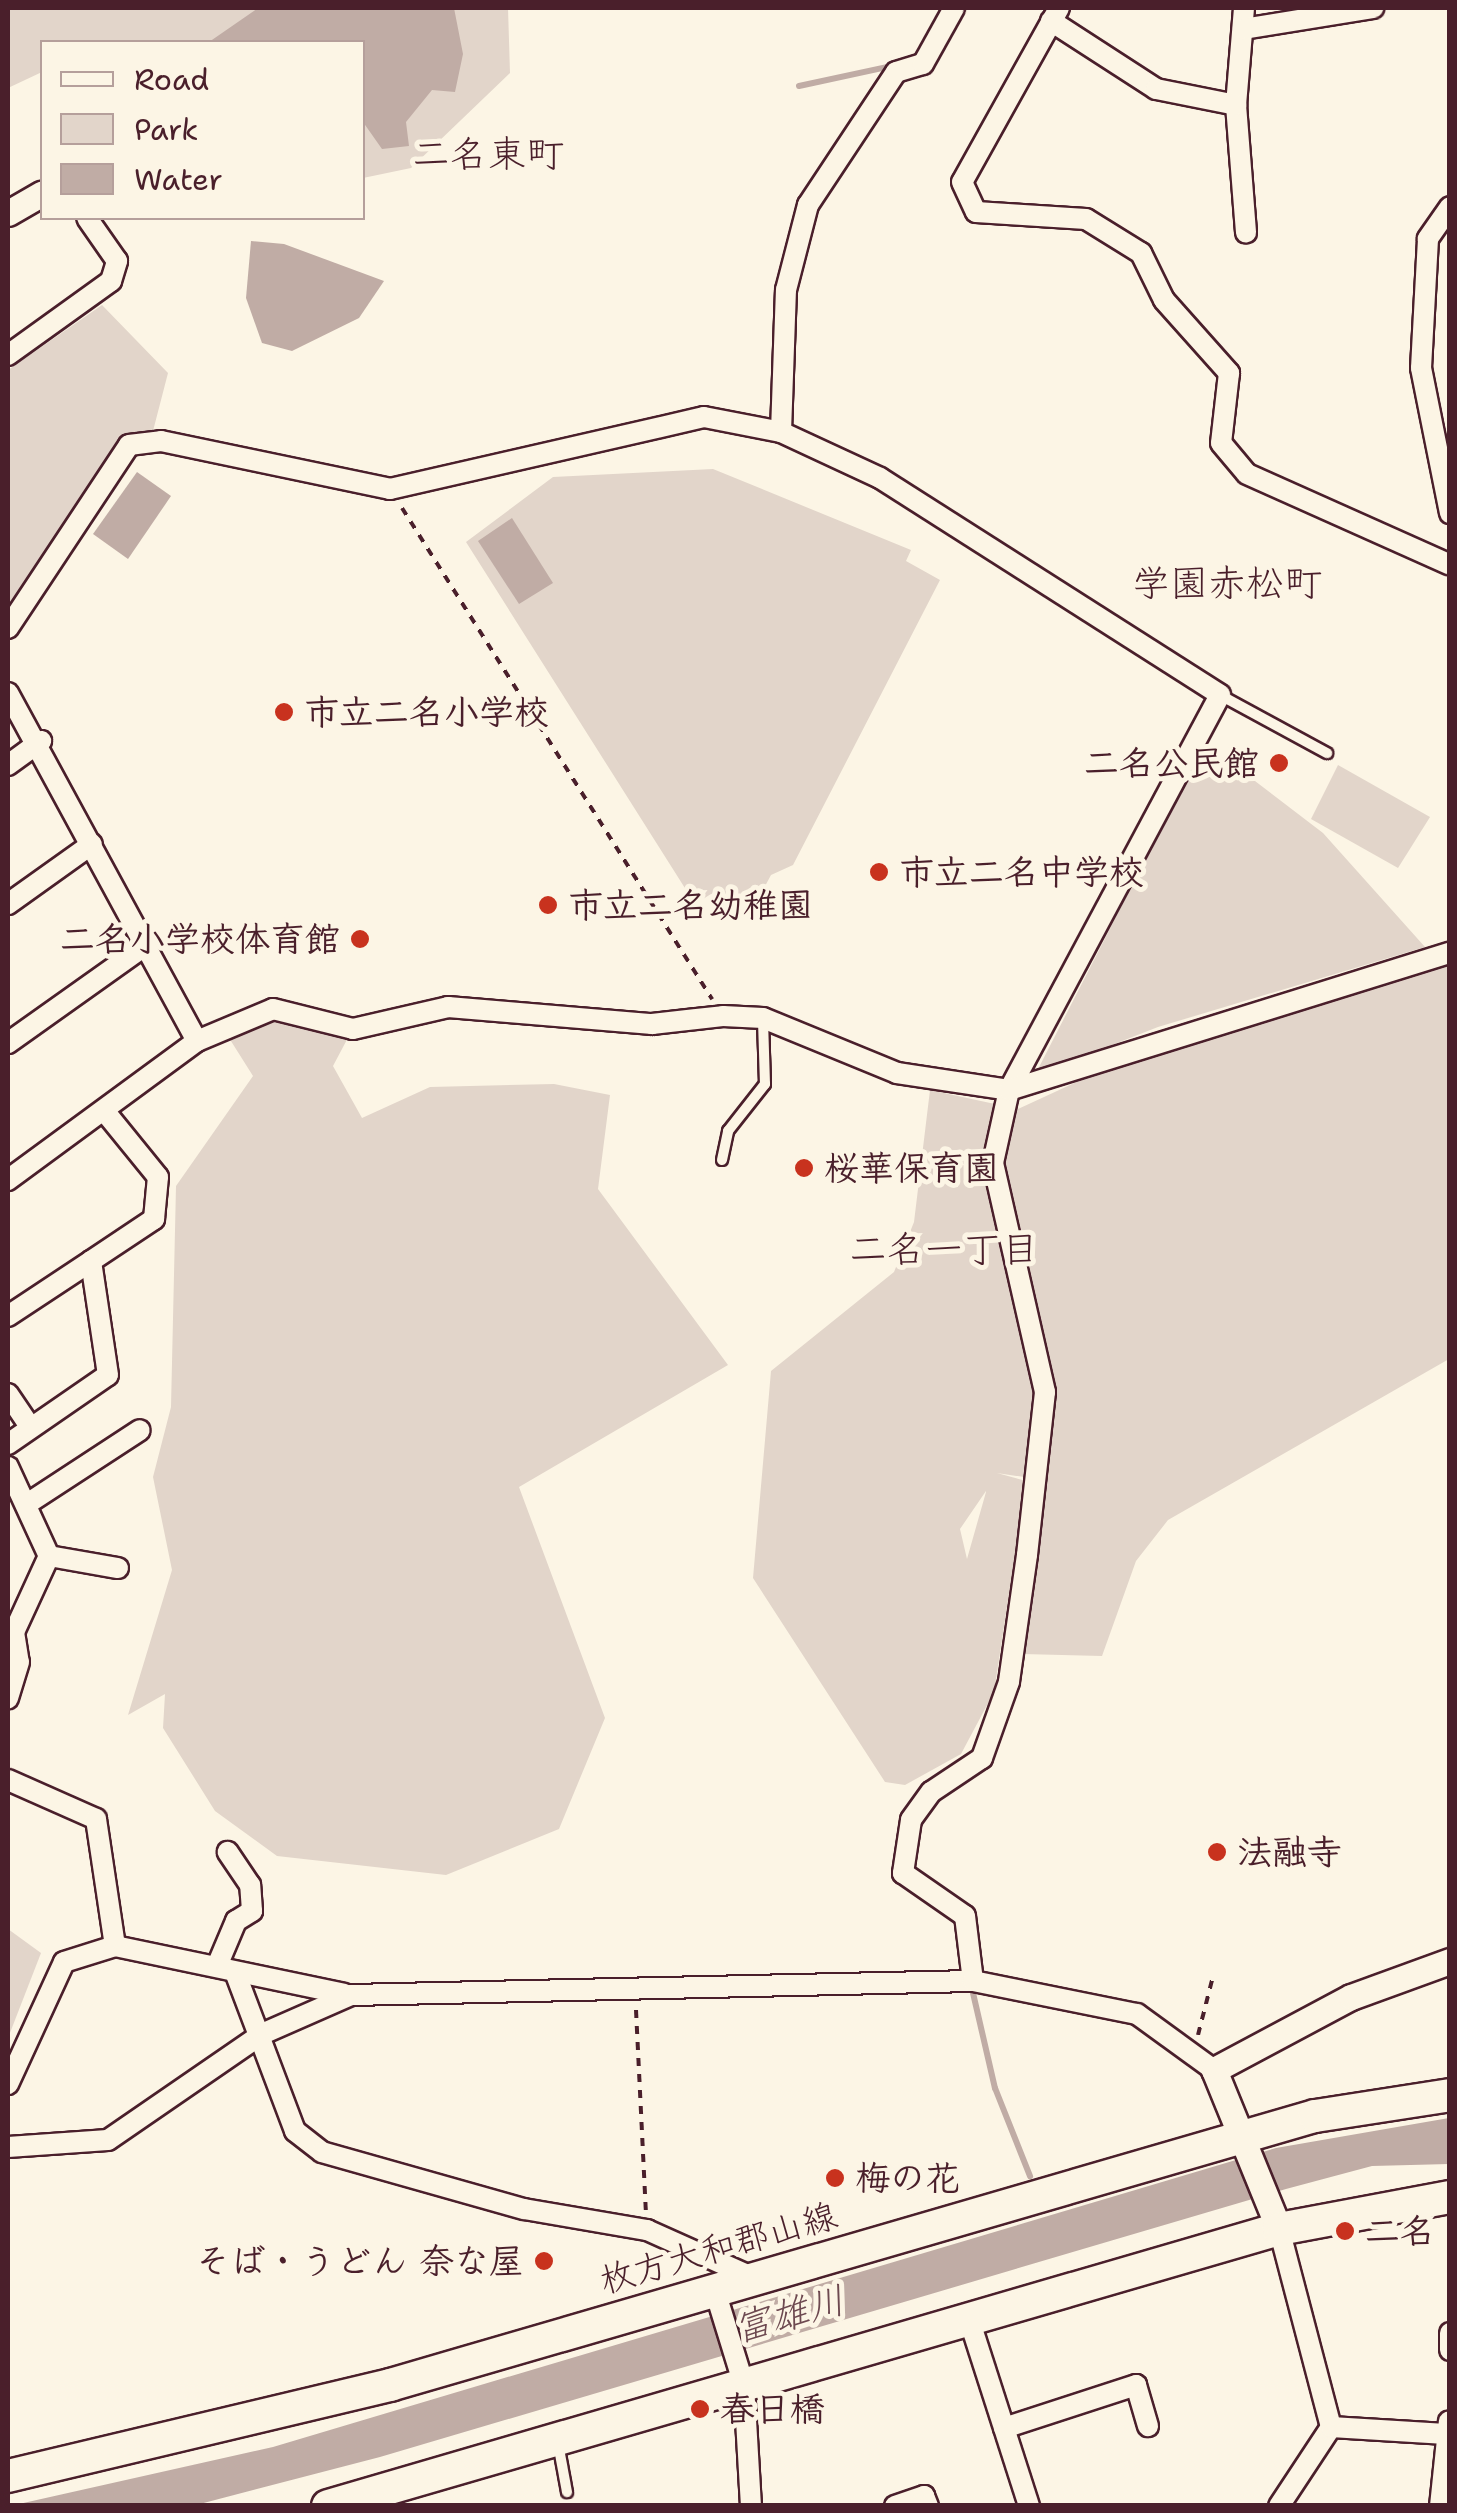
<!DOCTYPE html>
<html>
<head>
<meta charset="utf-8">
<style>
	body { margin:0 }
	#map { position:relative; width:1457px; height:2513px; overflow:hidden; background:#fcf5e5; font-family:"Shantell Sans","Klee One",sans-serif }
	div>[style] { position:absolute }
	.green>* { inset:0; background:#e2d5ca }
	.water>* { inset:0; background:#c0aca5 }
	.stream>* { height:6px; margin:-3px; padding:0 3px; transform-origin:3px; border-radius:3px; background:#c0aca5 }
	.path>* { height:4px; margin-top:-2px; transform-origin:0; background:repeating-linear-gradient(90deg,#4a1f2b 0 8px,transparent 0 16px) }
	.roads { filter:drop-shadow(2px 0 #4a1f2b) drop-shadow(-2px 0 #4a1f2b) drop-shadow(0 2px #4a1f2b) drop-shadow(0 -2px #4a1f2b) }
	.service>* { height:10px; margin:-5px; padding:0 5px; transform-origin:5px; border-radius:5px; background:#fcf5e5 }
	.minor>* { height:20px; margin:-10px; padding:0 10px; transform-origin:10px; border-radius:10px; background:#fcf5e5 }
	.tertiary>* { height:25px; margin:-12.5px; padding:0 12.5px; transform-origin:12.5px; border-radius:12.5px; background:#fcf5e5 }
	.primary>* { height:32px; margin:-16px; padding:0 16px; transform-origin:16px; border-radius:16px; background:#fcf5e5 }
	.dots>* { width:28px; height:28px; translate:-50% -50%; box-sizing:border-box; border:5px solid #fcf5e5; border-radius:50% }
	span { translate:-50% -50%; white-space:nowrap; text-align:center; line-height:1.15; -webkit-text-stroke:10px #fcf5e5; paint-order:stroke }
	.poi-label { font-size:35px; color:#4a1f2b; font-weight:700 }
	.left { translate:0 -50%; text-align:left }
	.right { translate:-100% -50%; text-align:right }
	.street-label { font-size:35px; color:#4a1f2b }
	.neighbourhood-label { font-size:38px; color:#4a1f2b }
	.water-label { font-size:38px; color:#6d4950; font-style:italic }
	.frame { position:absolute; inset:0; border:10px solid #4a1f2b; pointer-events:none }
	.legend { position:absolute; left:40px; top:40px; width:325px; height:180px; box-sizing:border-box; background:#fcf5e5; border:2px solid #b59f9b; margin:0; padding:12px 18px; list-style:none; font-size:30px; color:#4a1f2b }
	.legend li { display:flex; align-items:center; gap:20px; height:50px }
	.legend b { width:50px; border:2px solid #b59f9b }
</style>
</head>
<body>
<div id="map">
	<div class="green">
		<i style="clip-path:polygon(8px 8px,508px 8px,510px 73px,411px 168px,363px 178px,362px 42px,42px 42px,42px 72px,8px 88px)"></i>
		<i style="clip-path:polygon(102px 305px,168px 373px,153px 431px,124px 439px,8px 620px,8px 370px)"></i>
		<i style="clip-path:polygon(713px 469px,911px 550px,906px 561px,940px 580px,793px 865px,771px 875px,757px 901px,711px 894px,695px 904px,466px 542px,553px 477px)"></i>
		<i style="clip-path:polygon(1195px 763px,1238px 768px,1323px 833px,1425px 947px,1158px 1027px,1035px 1075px)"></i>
		<i style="clip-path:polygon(1338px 765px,1430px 817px,1398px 868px,1311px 819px)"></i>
		<i style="clip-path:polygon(evenodd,1449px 962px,1449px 1359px,1168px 1520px,1136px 1561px,1102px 1656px,1022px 1654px,1044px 1480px,997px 1473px,1026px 1481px,994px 1692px,961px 1754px,905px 1785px,885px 1782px,753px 1578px,771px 1371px,894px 1272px,914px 1222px,930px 1090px,1018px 1109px,1148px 1049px,1449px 962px,986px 1491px,986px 1492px,967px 1559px,960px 1529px,986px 1491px)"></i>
		<i style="clip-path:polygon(272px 1022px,351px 1032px,333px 1066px,362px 1118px,430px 1087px,554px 1084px,610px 1095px,598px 1189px,728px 1365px,519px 1487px,605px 1718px,559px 1829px,446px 1875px,277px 1856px,215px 1811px,163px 1728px,165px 1694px,128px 1715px,172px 1570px,153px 1477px,171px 1407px,176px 1186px,253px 1076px,224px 1030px)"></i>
		<i style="clip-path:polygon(8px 1929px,41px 1953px,8px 2038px)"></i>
	</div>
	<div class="water">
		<i style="clip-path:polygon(258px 8px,454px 8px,463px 54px,455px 92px,432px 90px,406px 122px,409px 146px,382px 149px,363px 122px,362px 42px,209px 42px)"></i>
		<i style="clip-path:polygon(251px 241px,284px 244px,384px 281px,359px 318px,292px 351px,262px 343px,246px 298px)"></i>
		<i style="clip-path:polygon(137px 472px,171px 496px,128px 559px,93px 534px)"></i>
		<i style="clip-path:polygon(512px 518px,553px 583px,519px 604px,478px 541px)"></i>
		<i style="clip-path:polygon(1449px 2118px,1449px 2164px,1372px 2166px,1286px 2189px,380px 2457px,196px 2505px,10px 2506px,273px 2447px,1276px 2148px)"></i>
	</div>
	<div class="stream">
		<i style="left:799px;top:86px;width:99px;rotate:-12.2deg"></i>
		<i style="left:973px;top:1993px;width:98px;rotate:77deg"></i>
		<i style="left:995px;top:2088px;width:95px;rotate:68.3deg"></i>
	</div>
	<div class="path">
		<i style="left:402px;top:508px;width:581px;rotate:57.73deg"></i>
		<i style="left:636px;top:2010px;width:201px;rotate:87.2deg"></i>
		<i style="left:1198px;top:2035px;width:61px;rotate:-75.7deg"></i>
	</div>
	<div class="roads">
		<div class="service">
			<i style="left:1220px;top:695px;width:122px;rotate:28.5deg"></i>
			<i style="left:722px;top:1160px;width:30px;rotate:-78deg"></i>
			<i style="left:728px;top:1131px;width:60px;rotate:-51.8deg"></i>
			<i style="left:765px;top:1084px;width:65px;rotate:-91.8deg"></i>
			<i style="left:558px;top:2443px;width:50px;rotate:79.6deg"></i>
		</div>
		<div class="minor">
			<i style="left:1059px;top:8px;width:199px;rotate:119.1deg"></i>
			<i style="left:962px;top:182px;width:33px;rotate:65deg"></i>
			<i style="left:976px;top:212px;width:110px;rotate:3.6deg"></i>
			<i style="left:1086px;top:219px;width:65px;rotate:31.7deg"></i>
			<i style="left:1141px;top:253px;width:52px;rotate:63.9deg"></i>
			<i style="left:1164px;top:300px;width:98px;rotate:48.3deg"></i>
			<i style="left:1229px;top:373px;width:70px;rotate:96.5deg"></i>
			<i style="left:1221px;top:443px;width:40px;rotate:50deg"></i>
			<i style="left:1247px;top:474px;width:222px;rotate:24.1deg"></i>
			<i style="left:1244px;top:8px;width:97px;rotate:94.7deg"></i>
			<i style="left:1236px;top:105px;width:128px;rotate:85.5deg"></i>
			<i style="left:1051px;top:21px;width:125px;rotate:32.9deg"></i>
			<i style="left:1156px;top:89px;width:82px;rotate:11.3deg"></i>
			<i style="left:1243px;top:29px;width:132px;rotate:-9.2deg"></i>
			<i style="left:1450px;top:207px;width:39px;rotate:125deg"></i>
			<i style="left:1428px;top:239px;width:129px;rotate:93.1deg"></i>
			<i style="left:1421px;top:368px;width:148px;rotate:78.7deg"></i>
			<i style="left:8px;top:355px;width:127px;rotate:-35.7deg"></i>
			<i style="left:111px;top:281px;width:21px;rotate:-73deg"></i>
			<i style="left:117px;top:261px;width:52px;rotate:-124.9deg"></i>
			<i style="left:781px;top:432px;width:142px;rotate:-88deg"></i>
			<i style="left:786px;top:290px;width:88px;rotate:-75.5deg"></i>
			<i style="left:808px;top:205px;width:159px;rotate:-56.5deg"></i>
			<i style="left:896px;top:72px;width:28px;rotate:-17deg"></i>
			<i style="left:923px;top:64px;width:64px;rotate:-61deg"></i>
			<i style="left:8px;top:628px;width:219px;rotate:-56.5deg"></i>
			<i style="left:129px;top:445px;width:32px;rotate:-7deg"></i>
			<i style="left:161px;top:441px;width:234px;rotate:11.8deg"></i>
			<i style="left:390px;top:489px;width:322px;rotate:-12.9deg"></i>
			<i style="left:704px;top:417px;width:78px;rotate:11deg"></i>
			<i style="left:781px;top:432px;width:109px;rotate:24.9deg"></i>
			<i style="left:880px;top:478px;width:403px;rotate:32.5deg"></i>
			<i style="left:1220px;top:695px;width:448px;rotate:118.1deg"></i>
			<i style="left:1009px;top:1090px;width:75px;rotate:102.4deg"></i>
			<i style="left:993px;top:1163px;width:235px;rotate:77.2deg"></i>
			<i style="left:1045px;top:1392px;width:164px;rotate:96.3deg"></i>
			<i style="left:1027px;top:1555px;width:128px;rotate:98.1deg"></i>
			<i style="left:1009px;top:1682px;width:81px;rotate:109.6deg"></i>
			<i style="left:982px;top:1758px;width:61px;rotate:146.3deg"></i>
			<i style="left:931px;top:1792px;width:34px;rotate:126deg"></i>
			<i style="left:911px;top:1820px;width:54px;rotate:98.6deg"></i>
			<i style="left:903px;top:1873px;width:75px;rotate:34.7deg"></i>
			<i style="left:965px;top:1916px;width:65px;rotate:83deg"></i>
			<i style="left:8px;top:693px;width:396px;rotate:61.5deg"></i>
			<i style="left:197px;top:1041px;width:235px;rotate:143.7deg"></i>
			<i style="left:8px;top:765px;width:41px;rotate:-36deg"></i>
			<i style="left:8px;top:904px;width:103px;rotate:-35.5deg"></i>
			<i style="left:197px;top:1041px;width:82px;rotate:-22.8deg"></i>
			<i style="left:273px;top:1009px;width:82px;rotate:14deg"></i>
			<i style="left:353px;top:1029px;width:98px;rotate:-13deg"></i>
			<i style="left:448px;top:1007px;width:205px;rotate:4.8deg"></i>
			<i style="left:652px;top:1024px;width:71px;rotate:-6.4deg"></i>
			<i style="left:723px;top:1016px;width:40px;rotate:2.9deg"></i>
			<i style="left:763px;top:1018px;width:145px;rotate:22.3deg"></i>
			<i style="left:897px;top:1073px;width:113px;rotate:8.6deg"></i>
			<i style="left:1009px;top:1090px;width:462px;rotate:-17.3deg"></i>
			<i style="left:8px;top:1043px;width:169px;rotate:-35.4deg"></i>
			<i style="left:8px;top:1316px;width:100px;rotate:-33.5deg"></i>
			<i style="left:8px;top:1394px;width:37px;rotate:56deg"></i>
			<i style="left:8px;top:1444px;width:121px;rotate:-34.6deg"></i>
			<i style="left:108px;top:1375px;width:115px;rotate:-98.5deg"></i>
			<i style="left:91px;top:1261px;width:76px;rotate:-33.7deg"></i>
			<i style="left:154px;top:1219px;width:42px;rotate:-84.6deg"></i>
			<i style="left:158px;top:1177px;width:82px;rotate:-129.1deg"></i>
			<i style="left:8px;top:1467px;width:98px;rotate:65.3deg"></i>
			<i style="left:49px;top:1556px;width:84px;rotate:114.7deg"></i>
			<i style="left:14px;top:1632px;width:30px;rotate:81deg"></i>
			<i style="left:19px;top:1662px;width:38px;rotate:107deg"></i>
			<i style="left:30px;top:1502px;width:131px;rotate:-33.2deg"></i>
			<i style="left:49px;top:1556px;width:70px;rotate:9.9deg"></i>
			<i style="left:8px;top:1780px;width:96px;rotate:23.9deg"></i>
			<i style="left:96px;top:1819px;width:128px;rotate:81.5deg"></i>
			<i style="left:217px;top:1966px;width:49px;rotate:-67.1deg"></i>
			<i style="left:236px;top:1921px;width:19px;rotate:-32deg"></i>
			<i style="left:252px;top:1911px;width:26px;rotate:-94deg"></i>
			<i style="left:250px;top:1885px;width:40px;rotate:-124deg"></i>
			<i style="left:235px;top:1972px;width:170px;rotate:69.3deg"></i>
			<i style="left:295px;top:2131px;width:34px;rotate:38deg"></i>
			<i style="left:322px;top:2152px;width:210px;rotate:15.8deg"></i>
			<i style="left:524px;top:2209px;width:125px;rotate:9.7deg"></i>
			<i style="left:647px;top:2230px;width:117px;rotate:24.2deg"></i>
			<i style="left:8px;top:2084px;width:134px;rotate:-65.3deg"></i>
			<i style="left:64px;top:1962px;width:53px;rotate:-17.4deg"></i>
			<i style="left:115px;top:1946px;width:234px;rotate:11.8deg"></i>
			<i style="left:8px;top:2147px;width:100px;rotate:-4deg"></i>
			<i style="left:108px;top:2140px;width:187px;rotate:-34.5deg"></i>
			<i style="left:262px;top:2034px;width:97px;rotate:-23.7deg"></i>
			<i style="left:351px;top:1995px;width:622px;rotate:-1.29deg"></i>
			<i style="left:973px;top:1981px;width:167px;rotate:11.4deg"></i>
			<i style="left:1137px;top:2014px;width:95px;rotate:36deg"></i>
			<i style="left:715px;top:2291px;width:98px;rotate:72.9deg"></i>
			<i style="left:744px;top:2385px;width:121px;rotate:86.7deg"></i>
			<i style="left:970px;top:2322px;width:193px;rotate:72.2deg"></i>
			<i style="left:1450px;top:2333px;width:17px;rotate:90deg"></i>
			<i style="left:1331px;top:2427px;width:115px;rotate:3.5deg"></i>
			<i style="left:1004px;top:2428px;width:139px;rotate:-18deg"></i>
			<i style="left:1136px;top:2385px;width:43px;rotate:73.7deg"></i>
			<i style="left:895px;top:2506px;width:31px;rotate:-19deg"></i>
			<i style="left:924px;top:2496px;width:11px;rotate:68deg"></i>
			<i style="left:1279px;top:2506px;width:95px;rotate:-56.6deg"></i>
			<i style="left:1331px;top:2427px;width:205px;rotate:-104.7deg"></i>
			<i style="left:1440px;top:2506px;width:85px;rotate:-84deg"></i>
		</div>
		<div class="tertiary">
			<i style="left:8px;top:213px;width:39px;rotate:-30deg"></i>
			<i style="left:1279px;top:2229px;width:172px;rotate:-112.2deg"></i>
			<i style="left:1214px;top:2070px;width:155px;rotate:-28.1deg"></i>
			<i style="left:1351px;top:1997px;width:105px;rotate:-20deg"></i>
		</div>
		<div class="primary">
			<i style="left:8px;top:2476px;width:393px;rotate:-13.4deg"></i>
			<i style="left:390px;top:2385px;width:963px;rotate:-16.22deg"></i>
			<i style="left:1315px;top:2116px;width:137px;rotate:-8.8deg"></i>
			<i style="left:328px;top:2506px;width:991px;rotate:-16.24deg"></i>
			<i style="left:1279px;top:2229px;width:174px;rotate:-10.6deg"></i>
		</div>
	</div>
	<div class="dots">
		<i style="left:284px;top:712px;background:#c8321e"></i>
		<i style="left:1279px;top:763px;background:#c8321e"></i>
		<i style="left:879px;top:872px;background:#c8321e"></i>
		<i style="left:548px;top:905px;background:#c8321e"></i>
		<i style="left:360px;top:939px;background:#c8321e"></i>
		<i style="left:804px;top:1168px;background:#c8321e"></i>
		<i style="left:1217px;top:1852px;background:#c8321e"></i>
		<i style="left:835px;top:2178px;background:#c8321e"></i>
		<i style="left:1345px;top:2231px;background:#c8321e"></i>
		<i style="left:544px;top:2261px;background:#c8321e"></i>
		<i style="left:700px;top:2409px;background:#c8321e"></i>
	</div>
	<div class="poi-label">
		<span class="left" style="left:304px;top:712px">市立二名小学校</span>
		<span class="right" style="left:1259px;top:763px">二名公民館</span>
		<span class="left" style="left:899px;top:872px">市立二名中学校</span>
		<span class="left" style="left:568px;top:905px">市立二名幼稚園</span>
		<span class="right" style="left:340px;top:939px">二名小学校体育館</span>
		<span class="left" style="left:824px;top:1168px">桜華保育園</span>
		<span class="left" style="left:1237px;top:1852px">法融寺</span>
		<span class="left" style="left:855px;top:2178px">梅の花</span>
		<span class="left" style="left:1365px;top:2231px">二名</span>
		<span class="right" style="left:524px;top:2261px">そば・うどん 奈な屋</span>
		<span class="left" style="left:720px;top:2409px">春日橋</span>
	</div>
	<div class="street-label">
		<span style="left:718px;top:2248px;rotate:-16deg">枚方大和郡山線</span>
	</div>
	<div class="neighbourhood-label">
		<span style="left:488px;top:154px">二名東町</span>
		<span style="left:1227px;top:583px">学園赤松町</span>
		<span style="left:944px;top:1249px">二名一丁目</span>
	</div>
	<div class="water-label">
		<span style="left:789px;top:2314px;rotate:-16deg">富雄川</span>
	</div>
	<div class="frame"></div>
	<ul class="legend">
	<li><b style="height:12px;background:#fcf5e5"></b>Road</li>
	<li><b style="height:28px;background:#e2d5ca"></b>Park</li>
	<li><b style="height:28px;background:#c0aca5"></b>Water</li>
	</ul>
</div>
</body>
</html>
